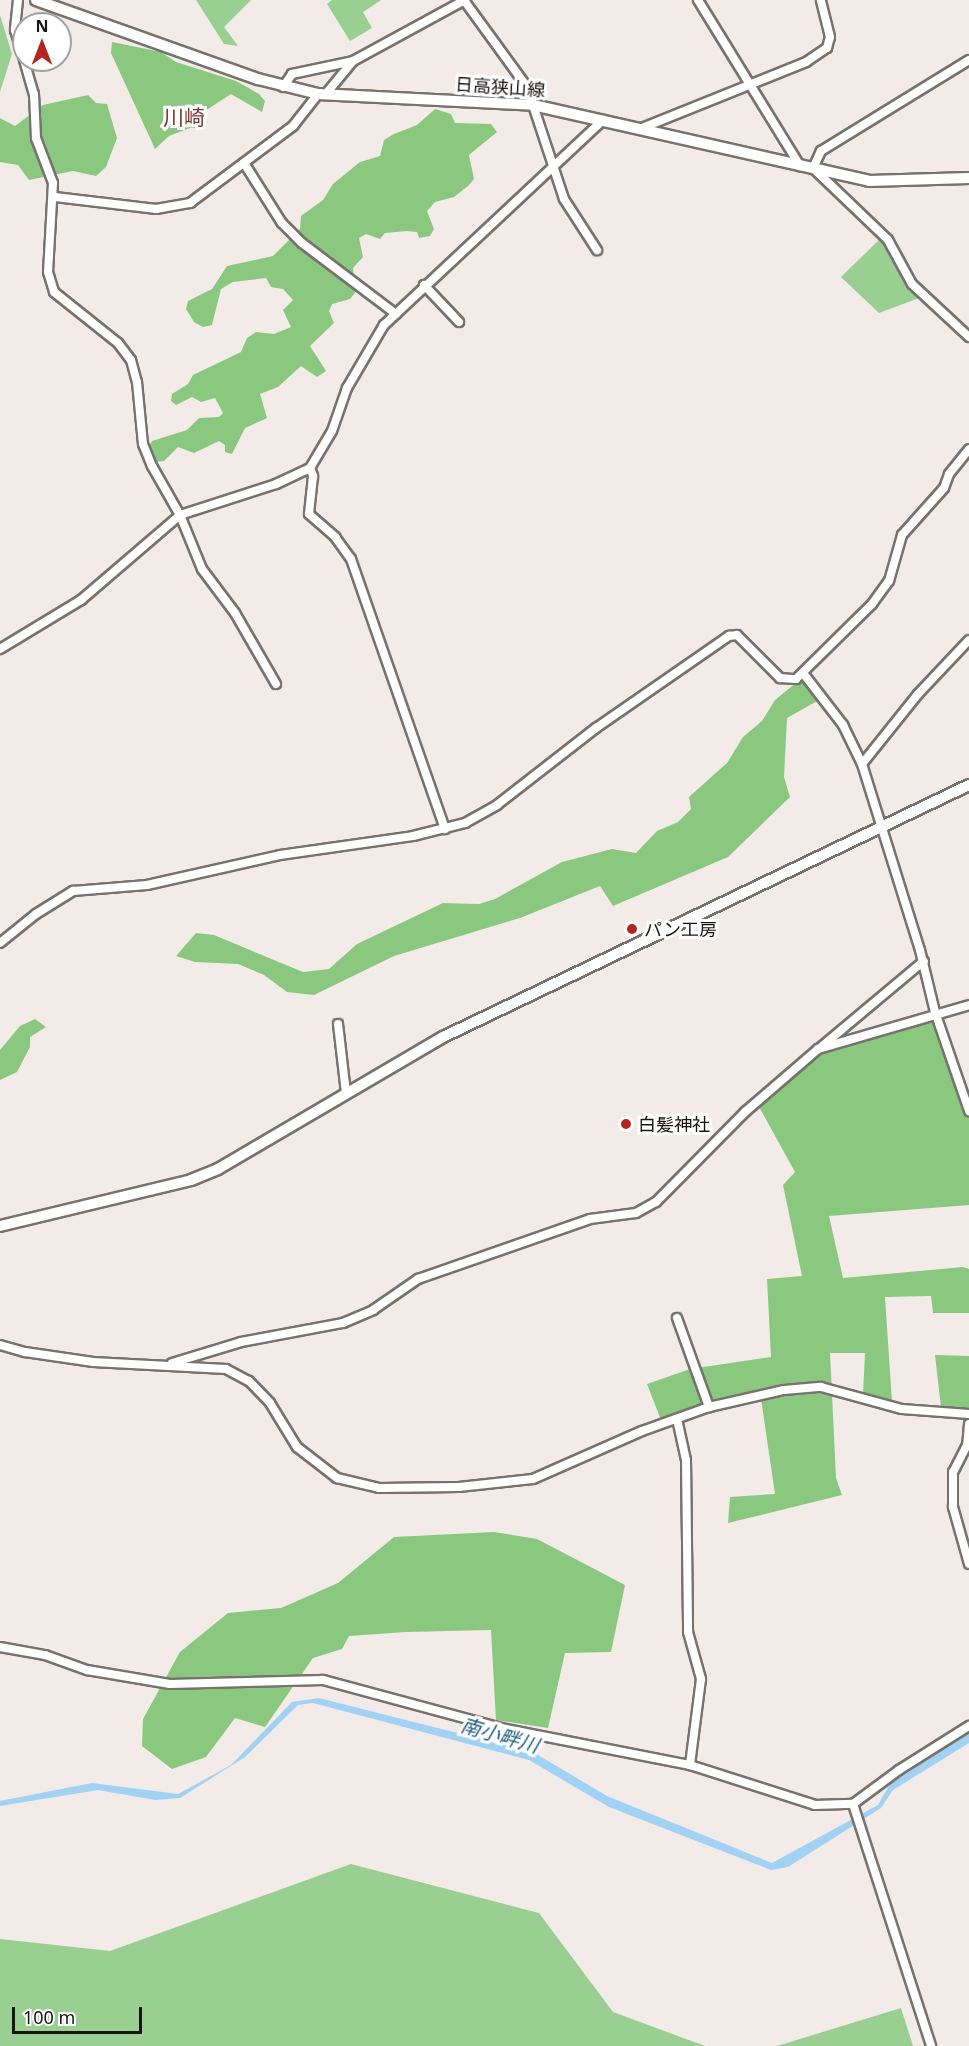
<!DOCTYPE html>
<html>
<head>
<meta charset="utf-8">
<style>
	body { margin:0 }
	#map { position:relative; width:969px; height:2046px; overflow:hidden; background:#f2ebe7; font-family:"Noto Sans","Noto Sans JP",sans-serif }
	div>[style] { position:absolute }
	.green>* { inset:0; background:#99cf91 }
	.forest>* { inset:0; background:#8ac880 }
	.water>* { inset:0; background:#a1d2f4 }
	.roads { filter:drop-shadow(2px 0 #78726e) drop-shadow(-2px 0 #78726e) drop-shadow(0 2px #78726e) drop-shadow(0 -2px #78726e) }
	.street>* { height:8px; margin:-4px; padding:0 4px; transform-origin:4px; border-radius:4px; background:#fff }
	.secondary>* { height:10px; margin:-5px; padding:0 5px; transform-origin:5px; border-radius:5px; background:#fff }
	.dots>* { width:16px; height:16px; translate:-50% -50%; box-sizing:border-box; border:3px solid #fff; border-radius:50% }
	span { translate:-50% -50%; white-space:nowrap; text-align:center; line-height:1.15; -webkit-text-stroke:6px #fff; paint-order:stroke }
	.street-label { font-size:18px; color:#171413 }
	.poi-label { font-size:18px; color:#171413 }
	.left { translate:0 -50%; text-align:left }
	.water-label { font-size:20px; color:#1d5e83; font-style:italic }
	.quarter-label { font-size:21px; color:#7d362e }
	.north { position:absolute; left:12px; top:12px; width:60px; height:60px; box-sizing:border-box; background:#fff; border:2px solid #a2a1a1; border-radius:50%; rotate:0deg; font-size:16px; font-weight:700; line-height:24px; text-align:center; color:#171413 }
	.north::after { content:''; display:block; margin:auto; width:21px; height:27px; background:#b4261d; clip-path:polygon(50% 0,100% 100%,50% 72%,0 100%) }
	.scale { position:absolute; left:12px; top:2007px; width:130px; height:27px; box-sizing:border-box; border:3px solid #171413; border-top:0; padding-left:8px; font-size:18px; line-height:21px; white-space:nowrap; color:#171413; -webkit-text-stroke:4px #fff; paint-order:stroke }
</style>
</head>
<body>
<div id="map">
	<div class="green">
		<i style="clip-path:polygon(196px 0,251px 0,224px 27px,238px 46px,224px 44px)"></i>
		<i style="clip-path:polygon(332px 0,381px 0,363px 12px,372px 28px,350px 41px,327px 4px)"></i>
		<i style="clip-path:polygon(0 15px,12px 54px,0 92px)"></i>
		<i style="clip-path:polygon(881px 238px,919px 298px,879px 313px,841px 277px)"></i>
		<i style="clip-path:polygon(351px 1864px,539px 1913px,613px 2012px,705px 2046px,0 2046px,0 1939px,110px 1951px)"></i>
		<i style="clip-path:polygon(901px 2008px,913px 2046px,777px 2046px)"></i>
	</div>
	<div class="forest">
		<i style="clip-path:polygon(112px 42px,161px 52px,176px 62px,236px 81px,259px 94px,265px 101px,262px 112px,231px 94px,202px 113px,205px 128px,190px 128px,169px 136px,155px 149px,111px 53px)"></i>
		<i style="clip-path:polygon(88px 95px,96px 103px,107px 104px,117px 138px,106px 167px,96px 176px,73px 171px,29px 180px,18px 165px,0 162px,0 118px,15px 126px,43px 105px)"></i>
		<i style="clip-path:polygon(435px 109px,451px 114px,455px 123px,491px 124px,497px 132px,469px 155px,474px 179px,468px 186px,454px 197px,435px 202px,427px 211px,434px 229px,430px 236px,419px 238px,417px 232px,407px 231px,385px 233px,380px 239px,366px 234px,359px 238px,363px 257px,353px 268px,355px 293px,350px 299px,332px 304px,329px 311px,334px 323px,310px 346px,326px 371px,317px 377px,301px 366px,278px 387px,260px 394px,267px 418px,245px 428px,232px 454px,225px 452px,225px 445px,219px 441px,194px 453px,178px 447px,164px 461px,154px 462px,147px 450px,152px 441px,187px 430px,199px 418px,219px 417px,223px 413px,215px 398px,201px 402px,192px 397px,176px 405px,171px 401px,172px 394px,188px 384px,193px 375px,241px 352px,247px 338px,256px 332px,274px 334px,291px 327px,283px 310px,293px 300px,283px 289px,271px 287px,266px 278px,233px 282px,221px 289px,212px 325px,203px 327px,194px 322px,186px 309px,188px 301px,212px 289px,227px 266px,273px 256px,300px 229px,301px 216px,323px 200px,333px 184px,360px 162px,380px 156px,384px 140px,394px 134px,417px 125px)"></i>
		<i style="clip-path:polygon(802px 678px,819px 700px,787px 718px,784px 777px,790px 797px,728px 857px,613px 906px,600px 886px,520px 918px,394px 956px,314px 995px,287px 992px,264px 975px,238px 964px,195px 962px,176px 956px,196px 933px,214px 935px,303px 972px,329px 969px,357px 944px,443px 903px,479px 904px,495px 899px,562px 862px,612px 849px,636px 853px,657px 831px,678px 822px,691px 809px,689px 797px,727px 763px,743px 737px,762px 721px,775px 700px)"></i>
		<i style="clip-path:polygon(934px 1016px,969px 1110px,969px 1205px,829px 1216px,843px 1278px,963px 1267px,969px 1269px,969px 1313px,933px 1313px,931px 1296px,885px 1297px,892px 1402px,863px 1394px,865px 1353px,830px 1353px,836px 1478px,842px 1495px,728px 1523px,730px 1497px,775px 1494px,760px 1392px,661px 1420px,647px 1384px,690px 1369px,771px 1357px,767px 1279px,802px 1276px,783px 1185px,795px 1172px,758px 1105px,820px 1052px)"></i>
		<i style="clip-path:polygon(35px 1019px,46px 1027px,30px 1037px,30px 1047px,17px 1072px,0 1080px,0 1050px,20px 1026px)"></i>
		<i style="clip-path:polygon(935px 1355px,969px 1356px,969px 1413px,941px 1407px)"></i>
		<i style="clip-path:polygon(494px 1532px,537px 1539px,625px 1585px,611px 1652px,565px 1653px,548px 1728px,496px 1720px,491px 1630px,406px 1632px,349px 1636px,342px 1649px,313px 1658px,265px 1727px,235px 1718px,206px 1757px,172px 1769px,142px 1746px,143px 1719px,180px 1652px,228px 1613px,281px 1608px,338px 1583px,394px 1537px)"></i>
	</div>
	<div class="water">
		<i style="clip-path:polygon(319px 1698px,533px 1752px,607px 1796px,772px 1863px,878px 1805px,890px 1784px,969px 1733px,969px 1743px,893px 1790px,881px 1808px,859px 1822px,788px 1867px,771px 1870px,609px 1807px,529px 1760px,313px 1703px,298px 1705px,245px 1757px,180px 1798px,155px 1800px,98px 1790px,0 1806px,0 1801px,92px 1783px,178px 1794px,231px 1765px,292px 1702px)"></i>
	</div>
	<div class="roads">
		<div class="street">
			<i style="left:18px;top:0;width:30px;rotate:96deg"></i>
			<i style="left:15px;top:30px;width:31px;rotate:73deg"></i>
			<i style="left:698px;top:0;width:195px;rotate:58.4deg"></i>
			<i style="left:466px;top:3px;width:104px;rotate:54deg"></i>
			<i style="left:527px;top:87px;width:118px;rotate:71.7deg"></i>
			<i style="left:564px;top:199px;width:61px;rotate:57.1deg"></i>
			<i style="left:24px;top:60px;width:35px;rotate:74deg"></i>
			<i style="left:34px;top:94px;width:44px;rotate:87.4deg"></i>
			<i style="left:36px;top:138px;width:48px;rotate:69.3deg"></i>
			<i style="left:53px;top:183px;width:89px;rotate:93.2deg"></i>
			<i style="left:48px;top:272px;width:21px;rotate:73deg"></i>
			<i style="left:54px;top:292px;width:82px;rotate:38.6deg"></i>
			<i style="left:118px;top:343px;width:21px;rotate:53deg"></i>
			<i style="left:131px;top:360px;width:23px;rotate:75deg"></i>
			<i style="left:137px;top:382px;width:62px;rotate:84.5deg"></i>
			<i style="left:143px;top:444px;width:24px;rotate:68deg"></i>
			<i style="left:152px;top:466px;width:56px;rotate:60.3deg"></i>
			<i style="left:180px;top:515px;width:58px;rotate:67.8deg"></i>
			<i style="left:202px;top:569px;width:55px;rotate:53.1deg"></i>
			<i style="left:235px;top:613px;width:82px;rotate:60deg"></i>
			<i style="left:969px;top:60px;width:174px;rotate:148.4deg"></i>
			<i style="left:821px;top:151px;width:19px;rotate:115deg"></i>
			<i style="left:813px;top:168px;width:104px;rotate:43.8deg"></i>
			<i style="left:888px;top:240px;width:50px;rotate:61.4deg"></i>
			<i style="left:912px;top:284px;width:78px;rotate:42.9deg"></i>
			<i style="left:283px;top:87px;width:16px;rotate:-55deg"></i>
			<i style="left:292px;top:74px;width:62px;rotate:-12deg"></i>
			<i style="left:353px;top:61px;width:128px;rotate:-28.6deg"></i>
			<i style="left:325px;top:95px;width:44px;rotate:-50.5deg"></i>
			<i style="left:642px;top:128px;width:177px;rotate:-21.9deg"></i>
			<i style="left:806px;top:62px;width:25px;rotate:-34deg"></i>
			<i style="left:827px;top:48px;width:11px;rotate:-75deg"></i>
			<i style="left:830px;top:37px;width:38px;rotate:-104deg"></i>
			<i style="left:244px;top:163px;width:71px;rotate:57.7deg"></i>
			<i style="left:282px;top:223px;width:28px;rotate:45deg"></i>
			<i style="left:302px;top:243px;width:118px;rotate:37.1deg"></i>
			<i style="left:55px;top:197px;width:102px;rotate:6.8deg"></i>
			<i style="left:156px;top:209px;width:35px;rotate:-10deg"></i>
			<i style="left:190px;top:203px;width:129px;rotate:-36.8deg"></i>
			<i style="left:293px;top:126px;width:41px;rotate:-52deg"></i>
			<i style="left:424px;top:285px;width:51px;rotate:46.6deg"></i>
			<i style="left:310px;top:468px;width:9px;rotate:69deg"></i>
			<i style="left:313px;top:476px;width:38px;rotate:96deg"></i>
			<i style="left:309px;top:514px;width:35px;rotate:41deg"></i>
			<i style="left:335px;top:537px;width:27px;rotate:54deg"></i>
			<i style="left:351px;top:559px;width:286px;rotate:70.8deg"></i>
			<i style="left:0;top:649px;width:95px;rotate:-31.2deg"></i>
			<i style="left:81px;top:600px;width:130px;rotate:-40.6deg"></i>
			<i style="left:180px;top:515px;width:101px;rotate:-17.9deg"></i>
			<i style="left:276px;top:484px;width:38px;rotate:-25deg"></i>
			<i style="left:310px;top:468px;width:43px;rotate:-59.3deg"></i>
			<i style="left:332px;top:431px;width:46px;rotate:-70.8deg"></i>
			<i style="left:347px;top:388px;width:73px;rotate:-59.6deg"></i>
			<i style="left:384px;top:325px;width:300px;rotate:-43.1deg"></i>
			<i style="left:803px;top:673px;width:66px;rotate:52.4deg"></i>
			<i style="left:843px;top:725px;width:43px;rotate:64deg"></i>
			<i style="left:862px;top:764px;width:195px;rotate:72.7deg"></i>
			<i style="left:920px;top:950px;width:64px;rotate:76.4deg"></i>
			<i style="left:935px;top:1012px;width:105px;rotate:71deg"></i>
			<i style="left:862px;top:764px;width:90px;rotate:-51.3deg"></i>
			<i style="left:918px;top:694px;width:74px;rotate:-46.6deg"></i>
			<i style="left:0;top:943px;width:46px;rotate:-38.9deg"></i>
			<i style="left:36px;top:914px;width:44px;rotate:-31.9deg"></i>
			<i style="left:73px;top:891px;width:74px;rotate:-4.6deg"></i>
			<i style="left:147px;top:885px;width:136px;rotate:-12.7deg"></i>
			<i style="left:280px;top:855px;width:134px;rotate:-8.1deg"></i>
			<i style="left:413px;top:836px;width:54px;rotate:-14deg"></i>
			<i style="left:465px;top:823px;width:37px;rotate:-29deg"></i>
			<i style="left:497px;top:805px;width:125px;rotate:-37.9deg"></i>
			<i style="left:596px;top:728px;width:162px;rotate:-34.7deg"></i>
			<i style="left:729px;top:636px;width:8px;rotate:-7deg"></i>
			<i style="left:737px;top:635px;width:61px;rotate:45deg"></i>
			<i style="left:780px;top:678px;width:16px;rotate:4deg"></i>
			<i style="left:796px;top:679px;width:107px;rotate:-44.6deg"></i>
			<i style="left:872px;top:604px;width:29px;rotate:-54deg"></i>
			<i style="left:889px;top:581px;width:48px;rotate:-74.2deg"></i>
			<i style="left:902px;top:535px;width:63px;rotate:-48.2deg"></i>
			<i style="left:944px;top:488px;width:15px;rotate:-70deg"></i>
			<i style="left:949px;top:474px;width:32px;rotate:-51deg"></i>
			<i style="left:338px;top:1024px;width:69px;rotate:83.4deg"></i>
			<i style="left:821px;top:1047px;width:134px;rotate:-39.9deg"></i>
			<i style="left:677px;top:1318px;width:95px;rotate:70.2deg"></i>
			<i style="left:0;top:1345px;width:26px;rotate:16deg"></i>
			<i style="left:25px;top:1352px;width:69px;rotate:8.4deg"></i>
			<i style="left:93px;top:1362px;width:133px;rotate:3deg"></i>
			<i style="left:226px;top:1369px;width:26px;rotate:28deg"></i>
			<i style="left:249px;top:1381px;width:30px;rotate:46deg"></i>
			<i style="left:270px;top:1403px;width:52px;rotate:58.5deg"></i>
			<i style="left:297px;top:1447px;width:51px;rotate:37.8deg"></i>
			<i style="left:337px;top:1478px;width:43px;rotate:13.4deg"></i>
			<i style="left:379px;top:1488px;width:80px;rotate:-0.7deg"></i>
			<i style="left:459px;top:1487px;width:74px;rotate:-6.2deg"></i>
			<i style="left:533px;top:1479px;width:119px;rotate:-23.8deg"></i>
			<i style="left:642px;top:1431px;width:71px;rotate:-19.7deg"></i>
			<i style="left:709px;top:1407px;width:77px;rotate:-12.8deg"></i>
			<i style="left:784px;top:1390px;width:37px;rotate:-5deg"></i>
			<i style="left:821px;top:1387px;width:84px;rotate:15.2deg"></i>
			<i style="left:902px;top:1409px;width:67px;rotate:4.3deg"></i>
			<i style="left:172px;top:1363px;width:72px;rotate:-16.9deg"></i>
			<i style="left:241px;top:1342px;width:104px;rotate:-10.6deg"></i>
			<i style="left:343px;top:1323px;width:33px;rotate:-23deg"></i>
			<i style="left:373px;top:1310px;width:55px;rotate:-34.6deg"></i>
			<i style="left:418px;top:1279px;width:182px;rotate:-19.2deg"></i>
			<i style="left:590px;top:1219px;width:46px;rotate:-7.4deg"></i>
			<i style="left:636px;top:1213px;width:23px;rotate:-29deg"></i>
			<i style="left:656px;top:1202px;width:127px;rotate:-45.3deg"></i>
			<i style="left:745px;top:1112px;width:96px;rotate:-40.8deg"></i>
			<i style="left:818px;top:1049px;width:157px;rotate:-16.2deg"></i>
			<i style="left:677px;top:1419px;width:42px;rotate:77.6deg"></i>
			<i style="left:686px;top:1460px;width:172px;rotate:89.3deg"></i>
			<i style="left:688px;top:1632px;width:49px;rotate:74.5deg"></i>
			<i style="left:701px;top:1679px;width:87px;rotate:97.3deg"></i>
			<i style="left:969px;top:1424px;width:21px;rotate:95deg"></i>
			<i style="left:967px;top:1445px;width:30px;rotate:117deg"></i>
			<i style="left:953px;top:1472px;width:35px;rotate:90deg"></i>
			<i style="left:953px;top:1507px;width:59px;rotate:74.3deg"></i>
			<i style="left:0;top:1647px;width:46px;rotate:10.1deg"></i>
			<i style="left:45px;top:1655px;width:45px;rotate:19.7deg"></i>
			<i style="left:87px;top:1670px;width:84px;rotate:9.6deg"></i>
			<i style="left:170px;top:1684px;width:153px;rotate:-1.5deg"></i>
			<i style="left:323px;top:1680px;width:184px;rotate:15.1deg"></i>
			<i style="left:501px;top:1728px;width:193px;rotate:11.1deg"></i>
			<i style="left:690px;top:1765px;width:131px;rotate:17.7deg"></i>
			<i style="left:815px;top:1805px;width:38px;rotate:-2deg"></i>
			<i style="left:853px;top:1804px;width:57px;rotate:-36.5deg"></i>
			<i style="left:899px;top:1770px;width:83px;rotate:-32.2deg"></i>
			<i style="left:853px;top:1804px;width:254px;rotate:72.1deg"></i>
		</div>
		<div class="secondary">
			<i style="left:36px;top:0;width:236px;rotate:19.6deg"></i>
			<i style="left:258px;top:79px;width:62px;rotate:14deg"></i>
			<i style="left:318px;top:94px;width:215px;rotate:2.9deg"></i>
			<i style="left:533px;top:105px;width:344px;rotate:12.7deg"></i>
			<i style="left:869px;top:181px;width:100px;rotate:-1.7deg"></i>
			<i style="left:0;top:1226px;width:196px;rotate:-13.5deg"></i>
			<i style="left:191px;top:1180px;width:29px;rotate:-22deg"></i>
			<i style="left:218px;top:1169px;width:261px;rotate:-30.4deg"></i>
			<i style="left:443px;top:1037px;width:583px;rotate:-25.6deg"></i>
		</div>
	</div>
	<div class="dots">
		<i style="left:632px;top:929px;background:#b4261d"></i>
		<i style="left:626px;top:1124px;background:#b4261d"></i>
	</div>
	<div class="street-label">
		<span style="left:500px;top:87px;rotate:4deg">日高狭山線</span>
	</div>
	<div class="poi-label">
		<span class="left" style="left:644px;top:929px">パン工房</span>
		<span class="left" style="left:638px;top:1124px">白髪神社</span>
	</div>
	<div class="water-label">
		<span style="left:500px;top:1735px;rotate:16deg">南小畔川</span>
	</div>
	<div class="quarter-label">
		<span style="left:184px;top:117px">川崎</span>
	</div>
	<div class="north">N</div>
	<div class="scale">100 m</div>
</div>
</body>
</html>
